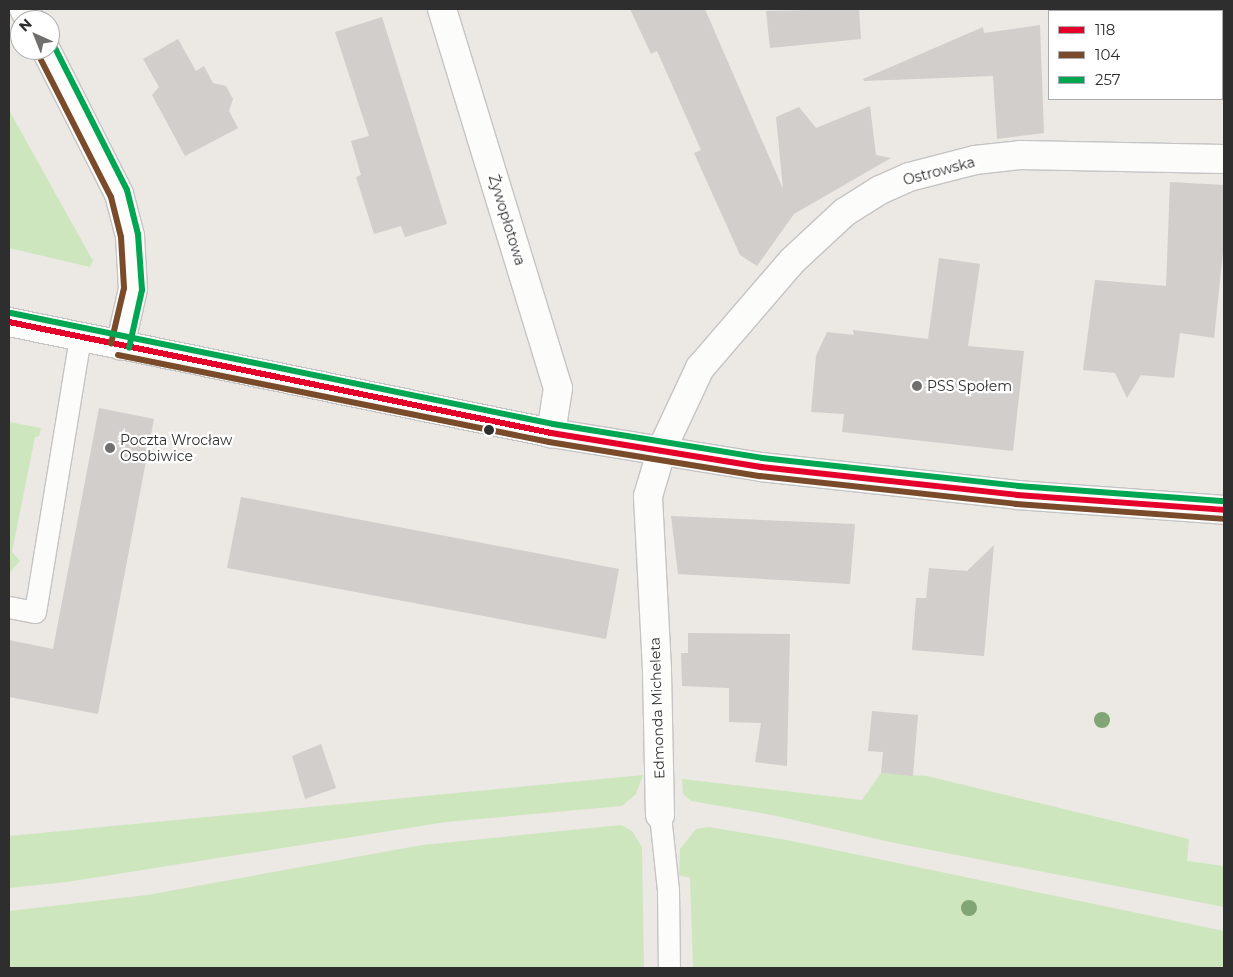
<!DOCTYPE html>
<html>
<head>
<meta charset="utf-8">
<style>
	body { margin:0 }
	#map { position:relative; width:1233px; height:977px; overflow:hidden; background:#ece8e4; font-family:Montserrat,sans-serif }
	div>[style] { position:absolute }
	.green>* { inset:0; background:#cee6be }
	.building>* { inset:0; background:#d1cecb }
	.roads { filter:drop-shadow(1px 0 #c5c4c5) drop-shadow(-1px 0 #c5c4c5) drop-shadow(0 1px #c5c4c5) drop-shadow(0 -1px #c5c4c5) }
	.service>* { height:21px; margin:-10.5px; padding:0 10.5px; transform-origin:10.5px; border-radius:10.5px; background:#fcfcfb }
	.minor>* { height:28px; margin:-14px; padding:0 14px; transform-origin:14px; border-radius:14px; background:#fcfcfb }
	.tertiary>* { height:28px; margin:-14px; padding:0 14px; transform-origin:14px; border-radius:14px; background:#fcfcfb }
	.bus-1>* { height:6px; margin:-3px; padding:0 3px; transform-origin:3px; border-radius:3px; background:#e4002b }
	.bus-2>* { height:6px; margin:-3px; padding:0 3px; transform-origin:3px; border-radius:3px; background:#7a4b2a }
	.bus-3>* { height:6px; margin:-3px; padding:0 3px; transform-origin:3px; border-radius:3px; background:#00a651 }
	.trees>* { width:16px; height:16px; margin:-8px; border-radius:50%; background:#82a575 }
	.dots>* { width:14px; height:14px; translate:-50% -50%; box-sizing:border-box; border:2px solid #fff; border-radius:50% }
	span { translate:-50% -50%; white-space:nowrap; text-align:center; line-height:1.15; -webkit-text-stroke:4.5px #fff; paint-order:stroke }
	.street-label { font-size:14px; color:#2e2e2e }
	.poi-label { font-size:14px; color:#2e2e2e }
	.left { translate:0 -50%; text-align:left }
	.frame { position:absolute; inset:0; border:10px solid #2e2e2e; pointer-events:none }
	.legend { position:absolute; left:1048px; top:10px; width:175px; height:90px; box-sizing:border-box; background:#fff; border:1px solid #ababab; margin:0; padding:6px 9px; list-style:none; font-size:15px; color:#2e2e2e }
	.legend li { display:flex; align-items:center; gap:10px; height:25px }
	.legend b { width:25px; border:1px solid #ababab }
	.north { position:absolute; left:10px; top:10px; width:50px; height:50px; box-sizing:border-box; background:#fff; border:1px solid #ababab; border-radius:50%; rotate:316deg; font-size:14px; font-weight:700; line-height:20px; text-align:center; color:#2e2e2e }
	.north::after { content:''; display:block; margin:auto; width:18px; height:22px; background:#706f6e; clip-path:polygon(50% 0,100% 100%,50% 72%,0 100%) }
</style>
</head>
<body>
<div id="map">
	<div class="green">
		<i style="clip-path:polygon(9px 110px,93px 261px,90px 267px,9px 248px)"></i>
		<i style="clip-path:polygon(9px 422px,41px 428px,39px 436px,35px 437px,12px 552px,20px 561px,9px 573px)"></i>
		<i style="clip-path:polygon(881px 773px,927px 776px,1189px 839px,1187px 861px,1224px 866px,1224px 907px,890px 842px,772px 815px,691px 801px,683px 794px,682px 779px,862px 800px)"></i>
		<i style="clip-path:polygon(643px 775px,636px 794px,622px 806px,446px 822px,67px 882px,9px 888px,9px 836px)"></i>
		<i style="clip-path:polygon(621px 825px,632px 831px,642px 847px,644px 968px,9px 968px,9px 911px,147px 895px,422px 845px)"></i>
		<i style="clip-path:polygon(709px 827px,787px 840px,1224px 931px,1224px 968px,693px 968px,690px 878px,679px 875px,680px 849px,696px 829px)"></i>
	</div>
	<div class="building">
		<i style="clip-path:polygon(630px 9px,705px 9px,783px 189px,776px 117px,799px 107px,816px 128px,870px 106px,876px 155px,891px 158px,794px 214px,757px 266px,740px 255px,694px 153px,701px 150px,657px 51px,651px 54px)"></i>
		<i style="clip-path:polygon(859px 9px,861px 39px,770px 48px,766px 11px)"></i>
		<i style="clip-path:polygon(382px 17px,447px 224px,405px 237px,401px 226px,374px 234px,356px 177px,361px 175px,351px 141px,369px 136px,335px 32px)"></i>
		<i style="clip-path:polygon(1040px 25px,1044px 133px,997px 139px,993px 76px,864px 81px,863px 79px,983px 27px,984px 33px)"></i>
		<i style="clip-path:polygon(178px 39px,196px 71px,204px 66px,213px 83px,226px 86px,233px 99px,229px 111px,238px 128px,185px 156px,152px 95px,159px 87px,143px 59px)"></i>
		<i style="clip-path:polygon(1170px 182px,1224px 185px,1224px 243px,1214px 338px,1180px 333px,1174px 378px,1141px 375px,1127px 398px,1115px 373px,1083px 370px,1095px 280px,1166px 286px)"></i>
		<i style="clip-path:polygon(939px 258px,980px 264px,968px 346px,1024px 351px,1013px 451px,842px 432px,844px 414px,811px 412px,816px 356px,827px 332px,854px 335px,853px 330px,928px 339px)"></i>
		<i style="clip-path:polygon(99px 408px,154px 419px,98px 714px,9px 697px,9px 640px,53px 649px)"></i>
		<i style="clip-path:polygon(241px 497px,619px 569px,606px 639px,227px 568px)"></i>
		<i style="clip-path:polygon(671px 516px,855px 524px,850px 584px,678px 574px)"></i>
		<i style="clip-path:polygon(994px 545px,984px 656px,912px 650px,916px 598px,926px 598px,929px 568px,967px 571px)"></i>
		<i style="clip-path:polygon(688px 633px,790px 634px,787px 766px,755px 762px,761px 723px,729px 722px,729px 688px,682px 686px,681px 653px,688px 653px)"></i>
		<i style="clip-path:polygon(872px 711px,918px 715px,913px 776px,881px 773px,883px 752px,868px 751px)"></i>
		<i style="clip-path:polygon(321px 744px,336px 788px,305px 799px,292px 756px)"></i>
	</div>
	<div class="roads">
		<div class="service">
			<i style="left:9px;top:607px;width:26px;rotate:11deg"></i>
			<i style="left:35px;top:612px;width:279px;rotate:-80.7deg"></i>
			<i style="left:660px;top:815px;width:75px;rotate:83.9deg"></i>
			<i style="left:668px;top:890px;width:78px;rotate:89.3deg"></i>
		</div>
		<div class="minor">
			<i style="left:24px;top:9px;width:13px;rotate:61deg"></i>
			<i style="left:442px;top:9px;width:396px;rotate:73deg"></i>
			<i style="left:558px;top:388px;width:46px;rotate:98.8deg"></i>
			<i style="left:46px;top:50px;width:161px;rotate:63.1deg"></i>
			<i style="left:119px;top:194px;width:43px;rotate:75.3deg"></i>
			<i style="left:130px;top:236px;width:53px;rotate:86.8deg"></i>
			<i style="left:133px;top:289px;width:58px;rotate:102.8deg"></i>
			<i style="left:660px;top:815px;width:146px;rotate:-91.2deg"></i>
			<i style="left:657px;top:669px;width:173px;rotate:-93deg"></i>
			<i style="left:648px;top:496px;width:49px;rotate:-73.4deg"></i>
			<i style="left:662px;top:449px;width:89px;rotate:-64.9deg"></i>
			<i style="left:700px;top:368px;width:141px;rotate:-49.3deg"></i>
			<i style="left:792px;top:261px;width:72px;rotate:-42.8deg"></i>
			<i style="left:845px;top:212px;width:41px;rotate:-32.2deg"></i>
			<i style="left:880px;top:190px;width:32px;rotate:-24deg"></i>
			<i style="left:909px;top:177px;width:68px;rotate:-14.4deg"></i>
			<i style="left:975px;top:160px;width:45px;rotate:-6.3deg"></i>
			<i style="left:1020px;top:155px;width:204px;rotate:1.1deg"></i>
		</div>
		<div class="tertiary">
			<i style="left:9px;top:322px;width:553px;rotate:11.57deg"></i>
			<i style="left:551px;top:433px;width:213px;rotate:9.2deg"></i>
			<i style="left:761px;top:467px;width:258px;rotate:6.2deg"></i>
			<i style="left:1017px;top:495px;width:208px;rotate:4.1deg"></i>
		</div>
	</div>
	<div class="bus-1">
		<i style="left:9px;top:322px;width:553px;rotate:11.57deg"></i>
		<i style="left:551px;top:433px;width:213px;rotate:9.2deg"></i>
		<i style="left:761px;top:467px;width:258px;rotate:6.2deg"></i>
		<i style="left:1017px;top:495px;width:208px;rotate:4.1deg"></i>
	</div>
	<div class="bus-2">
		<i style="left:38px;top:54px;width:161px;rotate:63deg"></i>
		<i style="left:111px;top:197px;width:41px;rotate:76deg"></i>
		<i style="left:121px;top:237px;width:51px;rotate:86.6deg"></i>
		<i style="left:124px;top:288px;width:57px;rotate:103.1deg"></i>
		<i style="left:118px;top:355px;width:440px;rotate:11.4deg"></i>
		<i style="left:549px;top:442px;width:214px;rotate:9.2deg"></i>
		<i style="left:760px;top:476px;width:258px;rotate:6.2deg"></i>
		<i style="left:1016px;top:504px;width:208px;rotate:4.1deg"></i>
	</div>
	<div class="bus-3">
		<i style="left:54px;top:46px;width:161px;rotate:63.1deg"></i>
		<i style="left:127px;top:190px;width:45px;rotate:76deg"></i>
		<i style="left:138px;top:234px;width:56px;rotate:85.9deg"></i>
		<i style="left:142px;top:290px;width:59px;rotate:102.6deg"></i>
		<i style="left:11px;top:313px;width:553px;rotate:11.57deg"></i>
		<i style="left:553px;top:424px;width:212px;rotate:9.2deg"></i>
		<i style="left:762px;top:458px;width:258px;rotate:6.2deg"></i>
		<i style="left:1018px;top:486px;width:207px;rotate:4.2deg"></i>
	</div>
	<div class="trees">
		<i style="left:1102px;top:720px"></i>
		<i style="left:969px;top:908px"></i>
	</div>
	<div class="dots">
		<i style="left:917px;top:386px;background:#706f6e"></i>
		<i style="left:489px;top:430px;background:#2e2e2e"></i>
		<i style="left:110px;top:448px;background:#706f6e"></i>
	</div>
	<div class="street-label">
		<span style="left:939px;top:171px;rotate:-15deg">Ostrowska</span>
		<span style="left:507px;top:220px;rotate:73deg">Żywopłotowa</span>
		<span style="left:657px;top:708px;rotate:-92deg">Edmonda Micheleta</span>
	</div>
	<div class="poi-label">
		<span class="left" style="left:927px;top:386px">PSS Społem</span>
		<span class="left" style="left:120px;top:448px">Poczta Wrocław<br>Osobiwice</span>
	</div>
	<div class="frame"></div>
	<ul class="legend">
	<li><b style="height:6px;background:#e4002b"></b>118</li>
	<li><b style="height:6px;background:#7a4b2a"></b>104</li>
	<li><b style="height:6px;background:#00a651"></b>257</li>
	</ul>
	<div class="north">N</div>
</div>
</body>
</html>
